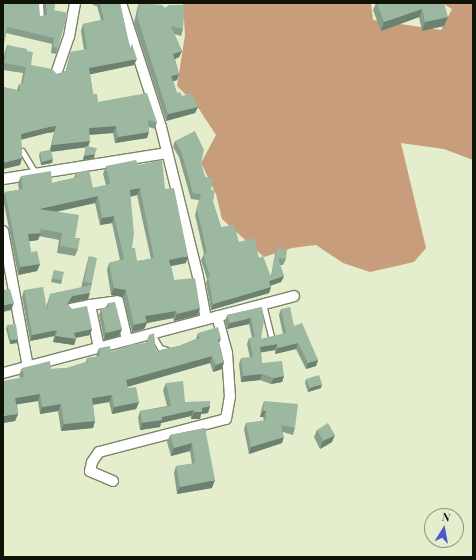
<!DOCTYPE html>
<html>
<head>
<meta charset="utf-8">
<style>
	body { margin:0 }
	#map { position:relative; width:476px; height:560px; overflow:hidden; background:#e4eecd; font-family:"Playfair Display",serif }
	div>[style] { position:absolute }
	.forest>* { inset:0; background:#c79d7c }
	.roads { filter:drop-shadow(1px 0 #7c8466) drop-shadow(-1px 0 #7c8466) drop-shadow(0 1px #7c8466) drop-shadow(0 -1px #7c8466) }
	.service>* { height:5px; margin:-2.5px; padding:0 2.5px; transform-origin:2.5px; border-radius:2.5px; background:#fff }
	.minor>* { height:10px; margin:-5px; padding:0 5px; transform-origin:5px; border-radius:5px; background:#fff }
	.wall>* { inset:0; background:#869e8a }
	.shaded-wall>* { inset:0; background:#6d8171 }
	.building>* { inset:0; background:#9cb8a1 }
	span { translate:-50% -50%; white-space:nowrap; text-align:center; line-height:1.15; -webkit-text-stroke:3px #e4eecd; paint-order:stroke }
	.frame { position:absolute; inset:0; border:4px solid #101308; pointer-events:none }
	.north { position:absolute; left:424px; top:508px; width:40px; height:40px; box-sizing:border-box; background:#e4eecd; border:1px solid #8f967e; border-radius:50%; rotate:11deg; font-size:11px; font-weight:700; line-height:16px; text-align:center; color:#101308 }
	.north::after { content:''; display:block; margin:auto; width:14px; height:18px; background:#475bcf; clip-path:polygon(50% 0,100% 100%,50% 72%,0 100%) }
</style>
</head>
<body>
<div id="map">
	<div class="forest">
		<i style="clip-path:polygon(183px 3px,371px 3px,373px 20px,441px 30px,452px 9px,442px 3px,473px 3px,473px 160px,444px 149px,401px 143px,426px 248px,414px 262px,370px 272px,343px 263px,316px 245px,292px 248px,264px 257px,222px 219px,216px 194px,201px 163px,216px 135px,197px 106px,177px 86px,185px 35px)"></i>
	</div>
	<div class="roads">
		<div class="service">
			<i style="left:40px;top:3px;width:17px;rotate:87deg"></i>
			<i style="left:22px;top:151px;width:27px;rotate:59deg"></i>
			<i style="left:263px;top:304px;width:33px;rotate:76deg"></i>
			<i style="left:152px;top:334px;width:16px;rotate:60deg"></i>
			<i style="left:160px;top:348px;width:7px;rotate:16deg"></i>
		</div>
		<div class="minor">
			<i style="left:121px;top:3px;width:130px;rotate:72.1deg"></i>
			<i style="left:161px;top:127px;width:154px;rotate:76.1deg"></i>
			<i style="left:198px;top:277px;width:43px;rotate:79.2deg"></i>
			<i style="left:56px;top:74px;width:39px;rotate:-71deg"></i>
			<i style="left:69px;top:37px;width:35px;rotate:-80deg"></i>
			<i style="left:3px;top:179px;width:166px;rotate:-9deg"></i>
			<i style="left:3px;top:231px;width:138px;rotate:79.6deg"></i>
			<i style="left:90px;top:305px;width:28px;rotate:-8deg"></i>
			<i style="left:118px;top:301px;width:40px;rotate:77deg"></i>
			<i style="left:71px;top:309px;width:19px;rotate:-12deg"></i>
			<i style="left:90px;top:305px;width:44px;rotate:78.2deg"></i>
			<i style="left:3px;top:373px;width:301px;rotate:-14.8deg"></i>
			<i style="left:113px;top:481px;width:25px;rotate:-157deg"></i>
			<i style="left:90px;top:471px;width:9px;rotate:-77deg"></i>
			<i style="left:92px;top:462px;width:12px;rotate:-55deg"></i>
			<i style="left:99px;top:452px;width:131px;rotate:-14.6deg"></i>
			<i style="left:226px;top:419px;width:22px;rotate:-80deg"></i>
			<i style="left:230px;top:397px;width:44px;rotate:-93.9deg"></i>
			<i style="left:227px;top:353px;width:38px;rotate:-105deg"></i>
		</div>
	</div>
	<div class="wall">
		<i style="clip-path:polygon(3px 3px,40px 16px,44px 16px,44px 3px,55px 3px,54px 10px,58px 48px,56px 54px,51px 53px,52px 44px,6px 33px,3px 46px)"></i>
		<i style="clip-path:polygon(93px 3px,120px 3px,130px 49px,132px 44px,134px 65px,90px 74px,93px 94px,98px 102px,157px 122px,155px 129px,149px 127px,147px 138px,115px 143px,113px 133px,89px 135px,88px 146px,94px 158px,83px 160px,86px 147px,51px 152px,52px 163px,41px 165px,39px 156px,40px 152px,50px 150px,54px 132px,47px 133px,21px 140px,22px 158px,20px 165px,3px 169px,3px 87px,17px 90px,19px 84px,21px 84px,23px 73px,3px 70px,3px 62px,5px 51px,7px 45px,27px 51px,31px 65px,57px 74px,66px 71px,69px 58px,71px 52px,84px 50px,81px 31px,83px 24px,101px 20px,97px 6px,93px 5px)"></i>
		<i style="clip-path:polygon(139px 3px,183px 29px,181px 36px,174px 34px,182px 51px,179px 57px,175px 59px,179px 74px,177px 80px,173px 81px,177px 93px,182px 96px,198px 107px,195px 113px,166px 121px,134px 23px,137px 9px)"></i>
		<i style="clip-path:polygon(376px 3px,399px 3px,400px 4px,414px 3px,448px 17px,444px 26px,422px 31px,419px 17px,381px 31px,373px 10px)"></i>
		<i style="clip-path:polygon(175px 141px,201px 164px,205px 177px,211px 190px,213px 202px,221px 227px,259px 258px,271px 276px,275px 254px,277px 248px,286px 259px,283px 265px,280px 265px,284px 276px,281px 282px,271px 285px,271px 287px,269px 293px,211px 310px,206px 283px,207px 279px,201px 260px,204px 254px,195px 215px,199px 200px,191px 199px,179px 157px,173px 147px)"></i>
		<i style="clip-path:polygon(evenodd,138px 165px,165px 189px,186px 263px,171px 266px,174px 280px,198px 315px,174px 321px,173px 318px,147px 323px,144px 329px,132px 332px,123px 297px,111px 295px,107px 270px,109px 263px,120px 260px,112px 223px,100px 225px,95px 203px,56px 212px,75px 238px,78px 249px,75px 256px,57px 253px,59px 240px,39px 236px,38px 240px,29px 241px,31px 252px,40px 264px,37px 271px,18px 275px,3px 198px,5px 192px,19px 190px,18px 183px,21px 176px,52px 183px,74px 178px,76px 173px,93px 188px,106px 185px,103px 174px,106px 166px,138px 165px,137px 195px,151px 259px,137px 261px,132px 248px,130px 197px,137px 195px)"></i>
		<i style="clip-path:polygon(89px 256px,92px 283px,88px 299px,69px 303px,68px 305px,92px 329px,90px 335px,76px 338px,74px 345px,53px 342px,54px 336px,30px 341px,22px 297px,24px 290px,46px 307px,48px 301px,50px 294px,81px 288px,87px 263px)"></i>
		<i style="clip-path:polygon(54px 270px,62px 280px,61px 284px,51px 282px)"></i>
		<i style="clip-path:polygon(108px 303px,122px 329px,119px 336px,104px 340px,99px 315px,101px 309px,106px 307px)"></i>
		<i style="clip-path:polygon(262px 307px,261px 339px,283px 334px,279px 315px,281px 309px,294px 326px,318px 360px,316px 366px,306px 369px,296px 349px,275px 354px,275px 350px,261px 352px,262px 363px,284px 376px,282px 382px,271px 384px,260px 380px,241px 382px,239px 364px,241px 358px,250px 358px,247px 344px,249px 338px,252px 338px,249px 324px,227px 329px,225px 321px,227px 315px)"></i>
		<i style="clip-path:polygon(7px 325px,17px 343px,10px 344px,6px 329px)"></i>
		<i style="clip-path:polygon(198px 333px,219px 344px,224px 362px,222px 369px,213px 372px,210px 363px,127px 386px,128px 388px,139px 402px,136px 409px,112px 414px,109px 402px,93px 405px,95px 421px,93px 428px,61px 431px,58px 411px,40px 414px,38px 401px,17px 404px,18px 414px,15px 421px,3px 423px,20px 378px,19px 375px,22px 368px,51px 369px,67px 368px,86px 362px,87px 358px,97px 357px,96px 355px,99px 348px,111px 352px,146px 343px,149px 335px,156px 351px,179px 346px,196px 339px)"></i>
		<i style="clip-path:polygon(306px 379px,321px 388px,308px 392px,305px 383px)"></i>
		<i style="clip-path:polygon(166px 383px,185px 402px,210px 406px,208px 413px,201px 414px,200px 419px,191px 419px,191px 416px,161px 423px,160px 427px,140px 430px,138px 418px,140px 411px,167px 406px,163px 390px)"></i>
		<i style="clip-path:polygon(264px 401px,295px 428px,293px 435px,283px 432px,282px 443px,249px 454px,244px 429px,246px 423px,264px 421px,263px 417px,260px 417px,262px 407px)"></i>
		<i style="clip-path:polygon(205px 428px,212px 488px,177px 494px,174px 473px,176px 466px,192px 464px,190px 451px,171px 456px,167px 442px,170px 435px)"></i>
		<i style="clip-path:polygon(317px 430px,332px 442px,320px 449px,314px 437px)"></i>
	</div>
	<div class="shaded-wall">
		<i style="clip-path:polygon(422px 9px,419px 17px,381px 31px,384px 22px)"></i>
		<i style="clip-path:polygon(448px 17px,444px 26px,422px 31px,425px 22px)"></i>
		<i style="clip-path:polygon(182px 51px,179px 57px,171px 61px,173px 54px)"></i>
		<i style="clip-path:polygon(137px 59px,134px 65px,87px 75px,89px 68px)"></i>
		<i style="clip-path:polygon(179px 74px,177px 80px,169px 83px,171px 76px)"></i>
		<i style="clip-path:polygon(198px 107px,195px 113px,166px 121px,168px 114px)"></i>
		<i style="clip-path:polygon(56px 126px,54px 132px,47px 133px,18px 140px,21px 134px,49px 127px)"></i>
		<i style="clip-path:polygon(116px 126px,113px 133px,86px 135px,89px 128px)"></i>
		<i style="clip-path:polygon(149px 132px,147px 138px,115px 143px,118px 137px)"></i>
		<i style="clip-path:polygon(90px 141px,88px 147px,49px 152px,52px 145px)"></i>
		<i style="clip-path:polygon(95px 154px,94px 158px,83px 160px,84px 156px)"></i>
		<i style="clip-path:polygon(22px 158px,20px 165px,3px 169px,3px 163px)"></i>
		<i style="clip-path:polygon(53px 159px,52px 163px,41px 165px,42px 162px)"></i>
		<i style="clip-path:polygon(140px 188px,137px 195px,127px 197px,130px 190px)"></i>
		<i style="clip-path:polygon(98px 196px,95px 203px,36px 216px,39px 209px)"></i>
		<i style="clip-path:polygon(114px 216px,112px 223px,100px 225px,102px 218px)"></i>
		<i style="clip-path:polygon(41px 233px,38px 240px,26px 242px,28px 234px)"></i>
		<i style="clip-path:polygon(188px 256px,186px 263px,166px 267px,169px 260px)"></i>
		<i style="clip-path:polygon(40px 264px,37px 271px,18px 275px,20px 267px)"></i>
		<i style="clip-path:polygon(284px 276px,281px 282px,267px 287px,269px 281px)"></i>
		<i style="clip-path:polygon(271px 287px,269px 293px,211px 310px,213px 304px)"></i>
		<i style="clip-path:polygon(114px 288px,126px 290px,123px 297px,111px 295px)"></i>
		<i style="clip-path:polygon(90px 293px,88px 299px,69px 303px,65px 310px,67px 304px,72px 296px)"></i>
		<i style="clip-path:polygon(14px 303px,11px 310px,3px 312px,3px 305px)"></i>
		<i style="clip-path:polygon(200px 308px,198px 315px,174px 321px,177px 314px)"></i>
		<i style="clip-path:polygon(176px 311px,173px 318px,147px 323px,144px 329px,132px 332px,134px 325px,145px 316px)"></i>
		<i style="clip-path:polygon(251px 318px,249px 324px,227px 329px,230px 323px)"></i>
		<i style="clip-path:polygon(92px 329px,90px 335px,74px 338px,76px 339px,74px 345px,53px 342px,56px 336px)"></i>
		<i style="clip-path:polygon(122px 329px,119px 336px,104px 340px,106px 333px)"></i>
		<i style="clip-path:polygon(57px 330px,54px 336px,30px 341px,32px 335px)"></i>
		<i style="clip-path:polygon(221px 338px,218px 346px,218px 339px)"></i>
		<i style="clip-path:polygon(18px 339px,17px 343px,10px 344px,11px 340px)"></i>
		<i style="clip-path:polygon(298px 343px,296px 349px,275px 354px,278px 348px)"></i>
		<i style="clip-path:polygon(277px 344px,275px 350px,258px 353px,260px 347px)"></i>
		<i style="clip-path:polygon(212px 356px,210px 363px,124px 388px,126px 380px)"></i>
		<i style="clip-path:polygon(318px 360px,316px 366px,306px 369px,308px 363px)"></i>
		<i style="clip-path:polygon(224px 362px,222px 369px,213px 372px,216px 365px)"></i>
		<i style="clip-path:polygon(262px 374px,260px 380px,241px 382px,243px 376px)"></i>
		<i style="clip-path:polygon(284px 376px,282px 382px,271px 384px,274px 378px)"></i>
		<i style="clip-path:polygon(322px 384px,321px 388px,308px 392px,310px 388px)"></i>
		<i style="clip-path:polygon(40px 394px,38px 401px,13px 405px,15px 398px)"></i>
		<i style="clip-path:polygon(112px 395px,109px 402px,89px 405px,92px 398px)"></i>
		<i style="clip-path:polygon(139px 402px,136px 409px,112px 414px,114px 407px)"></i>
		<i style="clip-path:polygon(61px 404px,58px 411px,40px 414px,42px 407px)"></i>
		<i style="clip-path:polygon(210px 406px,208px 413px,201px 414px,200px 419px,191px 419px,194px 412px,202px 408px)"></i>
		<i style="clip-path:polygon(194px 410px,191px 416px,161px 423px,160px 427px,140px 430px,142px 423px,162px 417px)"></i>
		<i style="clip-path:polygon(263px 411px,266px 411px,263px 417px,260px 417px)"></i>
		<i style="clip-path:polygon(18px 414px,15px 421px,3px 423px,3px 416px)"></i>
		<i style="clip-path:polygon(95px 421px,93px 428px,61px 431px,64px 424px)"></i>
		<i style="clip-path:polygon(335px 435px,332px 442px,320px 449px,323px 441px)"></i>
		<i style="clip-path:polygon(284px 437px,282px 443px,249px 454px,251px 447px)"></i>
		<i style="clip-path:polygon(192px 443px,190px 451px,171px 456px,174px 448px)"></i>
		<i style="clip-path:polygon(215px 480px,212px 488px,177px 494px,180px 487px)"></i>
	</div>
	<div class="building">
		<i style="clip-path:polygon(3px 3px,39px 3px,40px 16px,47px 15px,46px 3px,55px 3px,54px 10px,68px 13px,58px 48px,53px 47px,54px 38px,7px 27px,4px 45px,3px 45px)"></i>
		<i style="clip-path:polygon(100px 3px,120px 3px,131px 52px,132px 44px,137px 59px,89px 68px,93px 94px,97px 94px,98px 102px,147px 93px,157px 122px,148px 120px,149px 132px,118px 137px,116px 126px,89px 128px,90px 141px,52px 145px,56px 126px,49px 127px,21px 134px,22px 158px,3px 163px,3px 87px,20px 91px,19px 84px,23px 83px,26px 67px,4px 63px,7px 45px,27px 49px,27px 51px,33px 52px,31px 65px,52px 69px,57px 74px,67px 71px,71px 52px,87px 49px,83px 24px,104px 20px)"></i>
		<i style="clip-path:polygon(139px 3px,162px 5px,165px 8px,169px 5px,185px 5px,183px 29px,171px 26px,182px 51px,173px 54px,179px 74px,171px 76px,177px 93px,180px 92px,182px 96px,192px 93px,198px 107px,168px 114px,137px 16px)"></i>
		<i style="clip-path:polygon(377px 3px,399px 3px,400px 4px,414px 3px,444px 3px,448px 17px,425px 22px,422px 9px,384px 22px)"></i>
		<i style="clip-path:polygon(195px 131px,204px 150px,201px 164px,205px 177px,213px 178px,211px 190px,215px 190px,213px 202px,221px 227px,234px 225px,239px 242px,254px 238px,259px 258px,263px 256px,271px 277px,277px 248px,287px 250px,286px 259px,278px 258px,284px 276px,269px 281px,271px 287px,213px 304px,208px 277px,210px 276px,203px 254px,207px 253px,197px 209px,201px 194px,193px 193px,181px 151px,175px 141px)"></i>
		<i style="clip-path:polygon(86px 146px,97px 148px,95px 154px,84px 156px)"></i>
		<i style="clip-path:polygon(51px 150px,53px 159px,42px 162px,40px 152px)"></i>
		<i style="clip-path:polygon(evenodd,136px 160px,138px 165px,162px 160px,165px 189px,174px 188px,188px 256px,169px 260px,174px 280px,195px 278px,200px 308px,177px 314px,176px 311px,145px 316px,147px 322px,134px 325px,126px 290px,114px 288px,109px 263px,124px 259px,114px 216px,102px 218px,98px 196px,39px 209px,79px 215px,75px 238px,80px 238px,78px 249px,60px 246px,62px 233px,40px 229px,41px 233px,28px 234px,31px 252px,37px 251px,40px 264px,20px 267px,5px 192px,23px 189px,21px 176px,51px 171px,52px 183px,77px 177px,76px 173px,89px 170px,93px 188px,110px 184px,106px 166px,136px 160px,140px 188px,154px 258px,137px 261px,135px 248px,132px 248px,134px 234px,130px 190px,140px 188px)"></i>
		<i style="clip-path:polygon(89px 256px,97px 258px,92px 283px,84px 282px)"></i>
		<i style="clip-path:polygon(54px 270px,64px 272px,62px 280px,52px 279px)"></i>
		<i style="clip-path:polygon(91px 285px,90px 293px,72px 296px,67px 304px,72px 309px,87px 306px,92px 329px,74px 333px,76px 339px,56px 336px,57px 330px,32px 335px,24px 290px,43px 287px,47px 310px,50px 294px)"></i>
		<i style="clip-path:polygon(10px 289px,14px 303px,3px 305px,3px 290px)"></i>
		<i style="clip-path:polygon(115px 302px,122px 329px,106px 333px,101px 309px,109px 307px,108px 303px)"></i>
		<i style="clip-path:polygon(262px 307px,264px 320px,261px 339px,286px 333px,281px 309px,290px 307px,294px 326px,302px 323px,318px 360px,308px 363px,298px 343px,278px 348px,277px 344px,260px 347px,262px 363px,282px 361px,284px 376px,274px 378px,262px 374px,243px 376px,241px 358px,253px 357px,249px 338px,255px 337px,251px 318px,230px 323px,227px 315px)"></i>
		<i style="clip-path:polygon(16px 324px,18px 339px,11px 340px,7px 325px)"></i>
		<i style="clip-path:polygon(218px 327px,221px 338px,218px 339px,224px 362px,216px 365px,212px 356px,126px 380px,128px 388px,136px 387px,139px 402px,114px 407px,112px 395px,92px 398px,95px 421px,64px 424px,61px 404px,42px 407px,40px 394px,15px 398px,18px 414px,3px 416px,3px 381px,24px 377px,22px 368px,50px 361px,51px 369px,67px 368px,88px 362px,87px 358px,100px 356px,99px 348px,110px 346px,111px 352px,133px 344px,147px 343px,149px 335px,154px 333px,156px 351px,179px 346px,200px 338px,198px 333px)"></i>
		<i style="clip-path:polygon(319px 375px,322px 384px,310px 388px,306px 379px)"></i>
		<i style="clip-path:polygon(183px 381px,185px 402px,210px 401px,210px 406px,202px 408px,202px 412px,194px 412px,194px 410px,162px 417px,162px 420px,142px 423px,140px 411px,171px 406px,166px 383px)"></i>
		<i style="clip-path:polygon(264px 401px,298px 404px,295px 428px,281px 425px,284px 437px,251px 447px,246px 423px,266px 420px,266px 411px,263px 411px)"></i>
		<i style="clip-path:polygon(328px 423px,335px 435px,323px 441px,317px 430px)"></i>
		<i style="clip-path:polygon(205px 428px,215px 480px,180px 487px,176px 466px,195px 463px,192px 443px,174px 448px,170px 435px)"></i>
		<i style="clip-path:polygon(3px 543px,4px 555px,3px 556px)"></i>
	</div>
	<div class="frame"></div>
	<div class="north">N</div>
</div>
</body>
</html>
